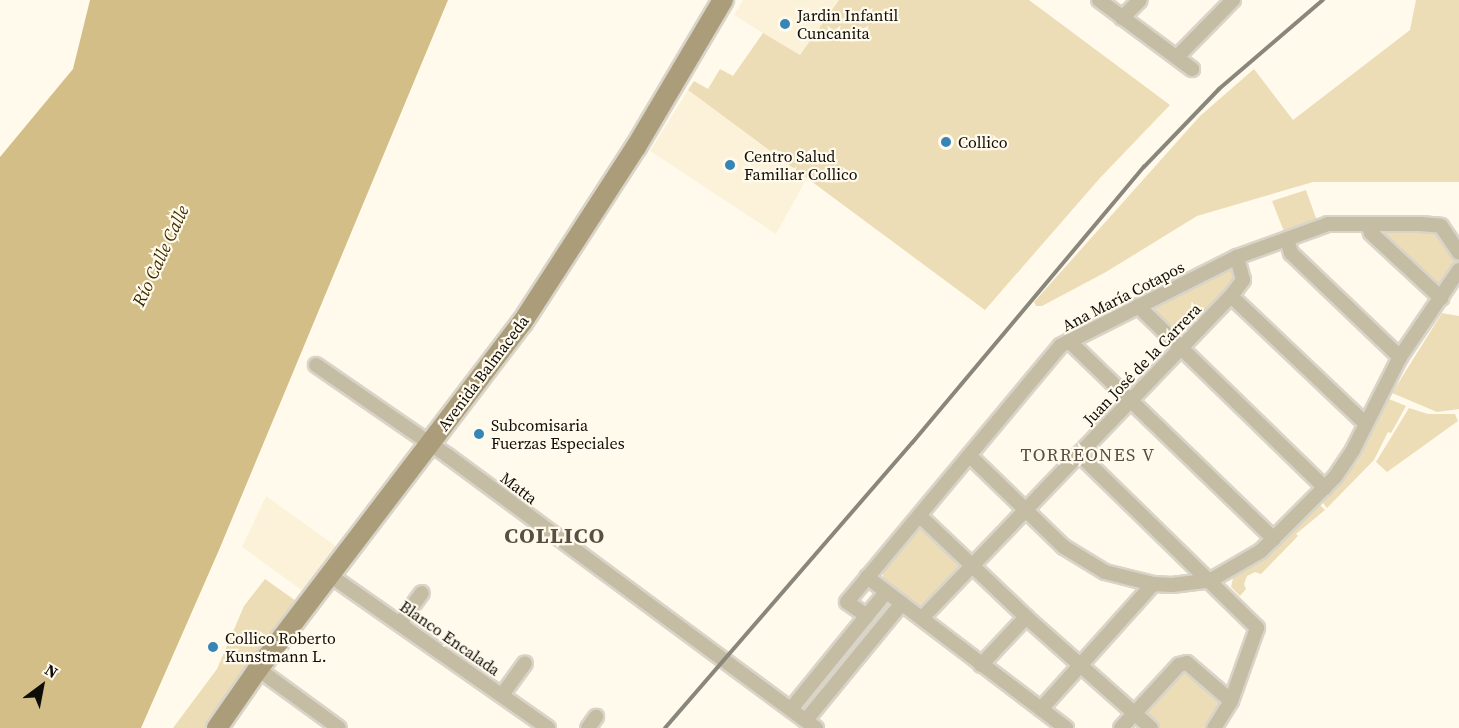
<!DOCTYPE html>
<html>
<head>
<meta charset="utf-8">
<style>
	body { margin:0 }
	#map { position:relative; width:1459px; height:728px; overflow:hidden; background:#fffaec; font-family:"Source Serif 4",serif }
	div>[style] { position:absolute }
	.built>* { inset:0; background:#fcf2da }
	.green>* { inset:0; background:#ecddb7 }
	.water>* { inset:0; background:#d3be87 }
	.roads { filter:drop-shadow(2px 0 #d9d4c8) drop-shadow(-2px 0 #d9d4c8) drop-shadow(0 2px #d9d4c8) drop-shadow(0 -2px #d9d4c8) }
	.minor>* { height:14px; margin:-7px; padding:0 7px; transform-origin:7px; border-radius:7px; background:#c5bca4 }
	.secondary>* { height:20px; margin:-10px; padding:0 10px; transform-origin:10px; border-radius:10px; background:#ab9d7a }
	.rail>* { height:4px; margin:-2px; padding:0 2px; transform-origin:2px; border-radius:2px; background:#89867c }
	.dots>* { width:16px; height:16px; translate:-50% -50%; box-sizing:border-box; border:3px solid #fffaec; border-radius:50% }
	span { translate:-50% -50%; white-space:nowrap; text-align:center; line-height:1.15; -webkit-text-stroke:4.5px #fffaec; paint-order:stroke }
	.poi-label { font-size:16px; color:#0f0d08 }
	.left { translate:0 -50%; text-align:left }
	.street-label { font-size:16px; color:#0f0d08 }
	.water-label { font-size:18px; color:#3e2f01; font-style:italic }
	.neighbourhood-label { font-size:18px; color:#565042; letter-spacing:1.5px }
	.district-label { font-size:22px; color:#565042; font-weight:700; letter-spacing:1.5px }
	.north { position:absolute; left:12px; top:656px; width:60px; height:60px; -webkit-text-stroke:4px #fffaec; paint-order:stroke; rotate:32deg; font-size:16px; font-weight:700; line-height:24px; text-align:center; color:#0f0d08 }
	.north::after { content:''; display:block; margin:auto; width:21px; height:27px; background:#0f0d08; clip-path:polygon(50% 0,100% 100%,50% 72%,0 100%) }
</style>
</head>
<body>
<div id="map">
	<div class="built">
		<i style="clip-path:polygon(743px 0,839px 0,800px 56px,734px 15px)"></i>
		<i style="clip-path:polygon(688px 90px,807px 178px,776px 234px,650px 151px)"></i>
		<i style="clip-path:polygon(266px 496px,340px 549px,307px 594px,242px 547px)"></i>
	</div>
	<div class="green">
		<i style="clip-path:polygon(839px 0,1029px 0,1170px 105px,1100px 178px,985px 310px,688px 90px,694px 81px,708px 89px,720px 69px,733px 76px,763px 33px,800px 55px)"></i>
		<i style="clip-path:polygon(1416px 0,1459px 0,1459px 182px,1313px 182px,1197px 216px,1106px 272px,1042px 306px,1036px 306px,1034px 302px,1200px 116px,1254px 69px,1293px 120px,1410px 30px)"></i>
		<i style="clip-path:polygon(1306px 190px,1317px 221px,1285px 234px,1272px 201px)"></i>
		<i style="clip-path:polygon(1374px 229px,1434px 229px,1456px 257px,1456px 265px,1437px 289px)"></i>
		<i style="clip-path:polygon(1227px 266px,1235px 271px,1237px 280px,1181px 342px,1145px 309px)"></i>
		<i style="clip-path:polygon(1442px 313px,1459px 316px,1459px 409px,1437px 412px,1392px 393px)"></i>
		<i style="clip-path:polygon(1389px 399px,1406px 406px,1391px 433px,1388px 432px,1374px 460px,1327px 508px,1323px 503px,1358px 461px)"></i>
		<i style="clip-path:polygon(1409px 408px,1428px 414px,1455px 414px,1458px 421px,1387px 472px,1376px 462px)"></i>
		<i style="clip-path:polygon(1320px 505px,1325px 510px,1296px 534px,1298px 536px,1261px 574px,1255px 572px,1247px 576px,1244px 584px,1246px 589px,1240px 596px,1231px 587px,1233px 578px,1265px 559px)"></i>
		<i style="clip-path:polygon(922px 524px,966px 564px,928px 604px,918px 606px,884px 583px,883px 576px,883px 570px)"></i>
		<i style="clip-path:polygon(265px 579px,303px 606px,210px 728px,173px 728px,217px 669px,244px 606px)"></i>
		<i style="clip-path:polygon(888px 604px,890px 606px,801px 709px,799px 707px)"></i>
		<i style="clip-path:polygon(1185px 666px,1224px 699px,1208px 728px,1159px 728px,1143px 713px)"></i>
	</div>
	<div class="water">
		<i style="clip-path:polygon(90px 0,448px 0,219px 550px,141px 728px,0 728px,0 157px,73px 69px)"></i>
	</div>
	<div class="roads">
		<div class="minor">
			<i style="left:1099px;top:0;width:116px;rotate:36.6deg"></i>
			<i style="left:1122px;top:18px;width:25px;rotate:-45deg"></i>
			<i style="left:1177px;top:57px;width:80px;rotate:-45.5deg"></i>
			<i style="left:1368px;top:224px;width:9px;rotate:72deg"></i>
			<i style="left:1371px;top:233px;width:96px;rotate:42.9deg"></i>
			<i style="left:1287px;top:239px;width:15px;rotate:74deg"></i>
			<i style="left:1291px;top:253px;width:151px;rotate:43.7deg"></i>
			<i style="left:1231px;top:296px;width:186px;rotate:43.5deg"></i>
			<i style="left:1138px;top:306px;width:261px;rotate:44.2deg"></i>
			<i style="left:1069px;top:341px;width:285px;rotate:44deg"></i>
			<i style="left:316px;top:365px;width:160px;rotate:34.6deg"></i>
			<i style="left:448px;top:456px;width:458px;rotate:36.5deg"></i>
			<i style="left:1079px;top:454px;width:249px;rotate:44.3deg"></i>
			<i style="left:1257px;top:628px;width:77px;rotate:109.6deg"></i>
			<i style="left:1231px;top:701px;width:32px;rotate:122deg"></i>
			<i style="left:970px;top:456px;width:131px;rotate:44.1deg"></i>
			<i style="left:1064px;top:547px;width:48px;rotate:31.4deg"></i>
			<i style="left:1105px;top:572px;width:49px;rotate:14deg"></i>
			<i style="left:1153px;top:584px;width:19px;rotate:3deg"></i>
			<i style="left:1172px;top:585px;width:39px;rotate:-7deg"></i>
			<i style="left:1211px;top:580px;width:58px;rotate:-30.1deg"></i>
			<i style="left:1261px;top:551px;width:105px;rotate:-45deg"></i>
			<i style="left:1335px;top:477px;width:32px;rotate:-56deg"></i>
			<i style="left:1353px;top:450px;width:104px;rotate:-63.2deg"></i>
			<i style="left:1400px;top:357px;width:105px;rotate:-55.9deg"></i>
			<i style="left:920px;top:516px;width:146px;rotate:43.6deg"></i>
			<i style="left:1026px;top:617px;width:167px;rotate:41.6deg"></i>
			<i style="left:331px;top:576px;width:265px;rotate:35deg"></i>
			<i style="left:867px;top:577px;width:250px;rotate:37.2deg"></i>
			<i style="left:867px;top:616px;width:24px;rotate:-145deg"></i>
			<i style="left:847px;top:602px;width:333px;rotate:-50.2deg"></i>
			<i style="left:1060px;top:346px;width:198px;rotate:-26.7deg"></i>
			<i style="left:1237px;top:257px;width:97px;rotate:-19.9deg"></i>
			<i style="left:1328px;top:224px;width:92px"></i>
			<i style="left:1420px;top:224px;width:21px;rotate:5deg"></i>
			<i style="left:1441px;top:226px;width:32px;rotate:56deg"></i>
			<i style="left:922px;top:618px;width:446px;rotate:-46.2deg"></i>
			<i style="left:1231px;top:296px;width:20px;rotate:-53deg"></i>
			<i style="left:1243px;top:280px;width:24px;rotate:-105deg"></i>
			<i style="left:400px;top:623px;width:37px;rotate:-54deg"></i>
			<i style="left:981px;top:665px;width:66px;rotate:-46.8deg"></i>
			<i style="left:258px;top:669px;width:100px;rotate:36.1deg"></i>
			<i style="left:502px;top:695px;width:39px;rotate:-54deg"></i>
			<i style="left:791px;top:709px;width:151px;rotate:-50.9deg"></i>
			<i style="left:1041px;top:709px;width:168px;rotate:-48.1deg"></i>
			<i style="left:806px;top:720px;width:151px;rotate:-50.6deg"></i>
			<i style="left:588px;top:728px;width:14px;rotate:-54deg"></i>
			<i style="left:1121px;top:728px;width:86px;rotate:-47.4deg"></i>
			<i style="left:1179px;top:665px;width:8px;rotate:-14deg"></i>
			<i style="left:1187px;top:663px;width:58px;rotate:40.8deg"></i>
		</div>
		<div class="secondary">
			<i style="left:217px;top:728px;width:72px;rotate:-55.2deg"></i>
			<i style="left:258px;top:669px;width:435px;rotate:-52.7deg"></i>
			<i style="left:522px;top:323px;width:210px;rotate:-57.1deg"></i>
			<i style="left:636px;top:147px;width:171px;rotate:-59.4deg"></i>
		</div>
	</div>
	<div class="rail">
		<i style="left:665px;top:728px;width:377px;rotate:-49.1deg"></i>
		<i style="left:912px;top:443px;width:361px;rotate:-50deg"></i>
		<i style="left:1144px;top:167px;width:108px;rotate:-46.1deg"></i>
		<i style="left:1219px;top:89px;width:137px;rotate:-40.6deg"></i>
	</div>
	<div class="dots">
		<i style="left:785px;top:24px;background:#3585b7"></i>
		<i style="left:946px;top:142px;background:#3585b7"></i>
		<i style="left:730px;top:165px;background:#3585b7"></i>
		<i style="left:479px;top:434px;background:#3585b7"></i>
		<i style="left:213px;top:647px;background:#3585b7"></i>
	</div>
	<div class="poi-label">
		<span class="left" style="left:797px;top:24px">Jardin Infantil<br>Cuncanita</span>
		<span class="left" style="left:958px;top:142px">Collico</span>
		<span class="left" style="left:744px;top:165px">Centro Salud<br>Familiar Collico</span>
		<span class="left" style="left:491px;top:434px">Subcomisaria<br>Fuerzas Especiales</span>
		<span class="left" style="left:225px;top:647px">Collico Roberto<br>Kunstmann L.</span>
	</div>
	<div class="street-label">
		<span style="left:1123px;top:296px;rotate:-27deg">Ana María Cotapos</span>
		<span style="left:1142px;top:364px;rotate:-46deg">Juan José de la Carrera</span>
		<span style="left:483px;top:373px;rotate:-53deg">Avenida Balmaceda</span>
		<span style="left:519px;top:488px;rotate:37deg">Matta</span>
		<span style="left:450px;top:638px;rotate:35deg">Blanco Encalada</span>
	</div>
	<div class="water-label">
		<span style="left:161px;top:256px;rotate:-65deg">Río Calle Calle</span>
	</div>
	<div class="neighbourhood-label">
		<span style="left:1088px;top:455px">TORREONES V</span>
	</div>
	<div class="district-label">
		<span style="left:555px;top:536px">COLLICO</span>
	</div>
	<div class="north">N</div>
</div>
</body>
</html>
